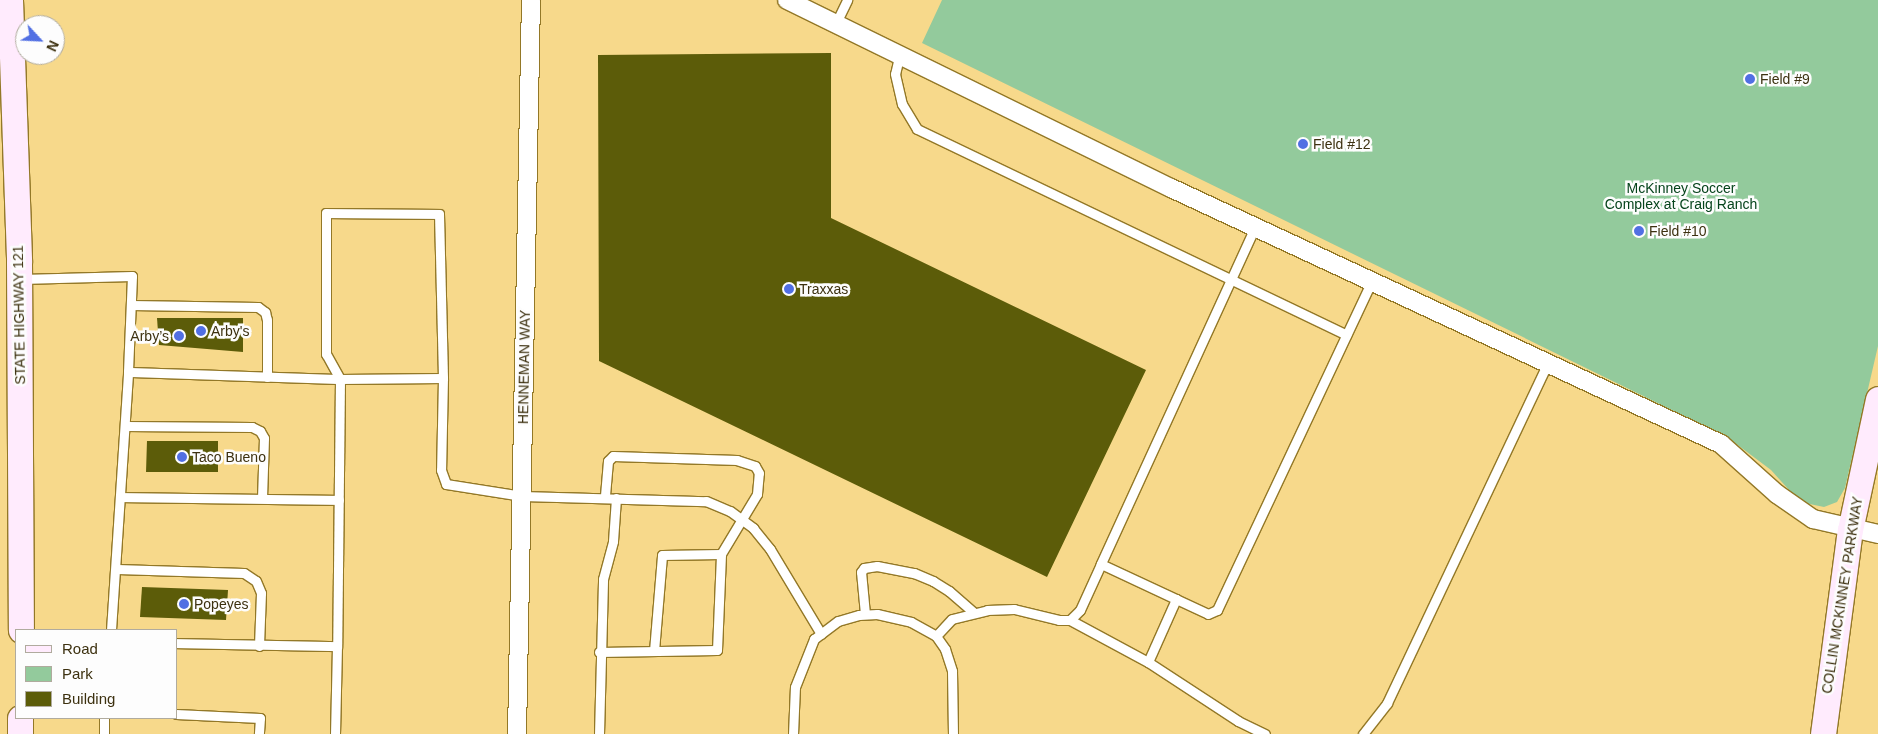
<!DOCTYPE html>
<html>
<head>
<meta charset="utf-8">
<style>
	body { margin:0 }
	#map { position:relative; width:1878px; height:734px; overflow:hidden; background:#f7d98b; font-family:Helvetica,sans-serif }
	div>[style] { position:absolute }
	.green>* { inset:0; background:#93ca9c }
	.building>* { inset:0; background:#5c5c09 }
	.roads { filter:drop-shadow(1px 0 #937827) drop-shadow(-1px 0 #937827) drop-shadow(0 1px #937827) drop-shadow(0 -1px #937827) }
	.lane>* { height:9px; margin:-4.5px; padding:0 4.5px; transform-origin:4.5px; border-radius:4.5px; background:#fff }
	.street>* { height:18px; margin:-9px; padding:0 9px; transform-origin:9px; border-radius:9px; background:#fff }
	.secondary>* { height:25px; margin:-12.5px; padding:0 12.5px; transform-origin:12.5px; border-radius:12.5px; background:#ffebfd }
	.dots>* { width:14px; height:14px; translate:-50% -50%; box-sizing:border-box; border:2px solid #fdfdfd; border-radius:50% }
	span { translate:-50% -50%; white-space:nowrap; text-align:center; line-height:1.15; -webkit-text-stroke:5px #fdfdfd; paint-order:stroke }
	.poi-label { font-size:14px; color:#3d3110 }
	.left { translate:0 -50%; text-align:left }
	.right { translate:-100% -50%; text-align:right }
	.park-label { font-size:14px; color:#05431b }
	.street-label { font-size:14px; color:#3d3110 }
	.legend { position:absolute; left:15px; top:629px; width:162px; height:90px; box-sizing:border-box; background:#fdfdfd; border:1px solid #b0ab9e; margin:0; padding:6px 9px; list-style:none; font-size:15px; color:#3d3110 }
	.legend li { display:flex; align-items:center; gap:10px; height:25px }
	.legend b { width:25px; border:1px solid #b0ab9e }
	.north { position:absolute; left:15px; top:15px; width:50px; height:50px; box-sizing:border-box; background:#fdfdfd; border:1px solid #b0ab9e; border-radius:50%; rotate:115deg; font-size:14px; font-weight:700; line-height:20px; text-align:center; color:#3d3110 }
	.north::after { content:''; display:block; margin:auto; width:18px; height:22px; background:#516fe3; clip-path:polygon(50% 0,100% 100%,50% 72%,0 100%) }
</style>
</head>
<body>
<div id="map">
	<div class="green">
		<i style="clip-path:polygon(942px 0,1878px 0,1878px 346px,1845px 488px,1837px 502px,1824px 507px,1800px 502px,1771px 470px,1727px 437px,922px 43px)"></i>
	</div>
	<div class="building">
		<i style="clip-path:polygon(831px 53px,831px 218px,1146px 370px,1047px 577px,599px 361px,598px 55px)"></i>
		<i style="clip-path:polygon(157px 318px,243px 318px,243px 352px,159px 345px)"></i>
		<i style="clip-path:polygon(147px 441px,218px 441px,218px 472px,146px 472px)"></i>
		<i style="clip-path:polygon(142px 587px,228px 590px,226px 620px,140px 617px)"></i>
	</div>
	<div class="roads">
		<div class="lane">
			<i style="left:835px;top:25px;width:28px;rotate:-64deg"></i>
			<i style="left:899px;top:57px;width:17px;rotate:103deg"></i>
			<i style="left:895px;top:74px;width:31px;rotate:77deg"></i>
			<i style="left:902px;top:104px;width:29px;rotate:59deg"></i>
			<i style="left:917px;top:129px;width:476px;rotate:25.6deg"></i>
			<i style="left:326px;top:213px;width:113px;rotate:0.5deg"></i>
			<i style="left:439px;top:214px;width:164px;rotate:88.6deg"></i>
			<i style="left:443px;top:378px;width:103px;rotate:179.4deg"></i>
			<i style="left:340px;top:379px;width:29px;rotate:-119deg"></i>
			<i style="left:326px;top:354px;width:141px;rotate:-90deg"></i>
			<i style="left:1255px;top:227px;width:371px;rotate:114.6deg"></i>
			<i style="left:1101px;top:564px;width:83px;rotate:25deg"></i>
			<i style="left:1176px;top:599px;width:35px;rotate:25deg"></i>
			<i style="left:1208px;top:614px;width:10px;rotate:-24deg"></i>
			<i style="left:1217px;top:610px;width:362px;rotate:-64.8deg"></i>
			<i style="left:21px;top:279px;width:111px;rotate:-1.5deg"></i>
			<i style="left:132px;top:276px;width:96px;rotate:92.4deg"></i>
			<i style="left:131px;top:305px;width:127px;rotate:0.9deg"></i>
			<i style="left:258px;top:307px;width:9px;rotate:36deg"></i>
			<i style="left:265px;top:312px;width:8px;rotate:76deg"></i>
			<i style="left:267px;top:320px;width:57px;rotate:90deg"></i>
			<i style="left:443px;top:378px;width:92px;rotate:91.2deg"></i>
			<i style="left:441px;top:470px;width:15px;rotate:70deg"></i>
			<i style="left:446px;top:484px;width:77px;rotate:9deg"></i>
			<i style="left:522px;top:496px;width:184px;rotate:1.6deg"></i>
			<i style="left:706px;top:501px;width:26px;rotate:23deg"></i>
			<i style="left:730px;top:511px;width:29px;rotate:36deg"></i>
			<i style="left:753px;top:528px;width:27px;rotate:51deg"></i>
			<i style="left:770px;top:549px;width:99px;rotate:59deg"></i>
			<i style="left:125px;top:426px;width:127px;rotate:0.5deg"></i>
			<i style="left:252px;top:427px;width:9px;rotate:27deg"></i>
			<i style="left:260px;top:431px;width:8px;rotate:60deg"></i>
			<i style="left:264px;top:438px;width:60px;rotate:91.9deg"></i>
			<i style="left:121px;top:497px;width:218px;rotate:0.8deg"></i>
			<i style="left:117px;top:569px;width:127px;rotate:1.8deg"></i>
			<i style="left:244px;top:573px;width:14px;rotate:34deg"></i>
			<i style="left:256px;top:581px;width:13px;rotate:67deg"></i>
			<i style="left:261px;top:593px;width:53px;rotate:92.2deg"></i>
			<i style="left:865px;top:614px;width:42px;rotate:-95.4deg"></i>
			<i style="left:861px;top:572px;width:5px;rotate:-53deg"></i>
			<i style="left:864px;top:568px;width:13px;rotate:-9deg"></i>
			<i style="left:877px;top:566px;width:38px;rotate:11deg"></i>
			<i style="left:914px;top:573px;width:21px;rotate:23deg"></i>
			<i style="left:933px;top:581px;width:19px;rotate:32deg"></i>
			<i style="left:949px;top:591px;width:33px;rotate:41deg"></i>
			<i style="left:1070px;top:620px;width:89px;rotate:28.3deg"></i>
			<i style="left:1148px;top:662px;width:108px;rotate:33.2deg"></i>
			<i style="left:1238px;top:721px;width:30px;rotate:26deg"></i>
			<i style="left:111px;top:630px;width:259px;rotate:-86.2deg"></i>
			<i style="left:128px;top:372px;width:212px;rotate:1.9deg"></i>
			<i style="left:340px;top:379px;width:267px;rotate:90.6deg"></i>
			<i style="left:936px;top:636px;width:23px;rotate:-47deg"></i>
			<i style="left:952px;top:619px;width:36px;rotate:-14deg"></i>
			<i style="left:987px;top:610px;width:27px;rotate:-2deg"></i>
			<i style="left:1014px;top:609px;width:46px;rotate:13.7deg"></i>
			<i style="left:1059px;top:620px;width:11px"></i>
			<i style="left:1070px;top:620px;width:14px;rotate:-45deg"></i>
			<i style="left:1080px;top:610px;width:51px;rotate:-65.5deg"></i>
			<i style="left:176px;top:643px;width:161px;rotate:1.1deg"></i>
			<i style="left:337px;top:646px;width:88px;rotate:91.3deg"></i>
			<i style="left:654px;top:651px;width:96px;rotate:-85.2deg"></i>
			<i style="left:662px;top:555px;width:59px;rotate:-1deg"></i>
			<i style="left:599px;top:652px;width:118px;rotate:-1deg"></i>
			<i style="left:717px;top:650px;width:96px;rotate:-87.6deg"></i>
			<i style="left:721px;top:554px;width:70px;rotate:-59deg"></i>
			<i style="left:757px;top:494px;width:21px;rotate:-85deg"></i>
			<i style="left:759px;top:473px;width:8px;rotate:-120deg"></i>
			<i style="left:755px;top:466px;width:19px;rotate:-162deg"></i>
			<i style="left:737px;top:460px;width:124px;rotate:-178.2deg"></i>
			<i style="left:613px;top:456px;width:7px;rotate:135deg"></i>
			<i style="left:608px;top:461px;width:36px;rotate:95deg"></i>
			<i style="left:1148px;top:662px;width:69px;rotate:-66deg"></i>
			<i style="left:176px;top:714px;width:84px;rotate:2.7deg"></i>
			<i style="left:260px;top:718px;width:16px;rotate:94deg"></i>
			<i style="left:104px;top:734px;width:16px;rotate:-90deg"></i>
			<i style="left:599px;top:734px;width:155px;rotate:-88.5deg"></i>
			<i style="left:603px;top:579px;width:39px;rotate:-75deg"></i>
			<i style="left:613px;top:541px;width:43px;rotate:-86deg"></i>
			<i style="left:793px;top:734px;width:47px;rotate:-87.6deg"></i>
			<i style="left:795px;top:687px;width:52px;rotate:-68.4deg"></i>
			<i style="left:814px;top:639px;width:30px;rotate:-37deg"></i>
			<i style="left:838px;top:621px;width:22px;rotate:-16deg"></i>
			<i style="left:859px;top:615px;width:18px;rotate:-3deg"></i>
			<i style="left:877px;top:614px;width:35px;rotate:13deg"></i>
			<i style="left:911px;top:622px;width:29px;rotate:29deg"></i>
			<i style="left:936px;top:636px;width:16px;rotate:55deg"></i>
			<i style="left:945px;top:649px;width:23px;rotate:72deg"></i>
			<i style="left:952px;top:671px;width:63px;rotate:89.1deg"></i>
			<i style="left:1363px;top:734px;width:39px;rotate:-52deg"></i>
			<i style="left:1387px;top:703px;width:374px;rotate:-64.7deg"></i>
		</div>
		<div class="street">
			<i style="left:787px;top:0;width:428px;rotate:26.1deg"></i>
			<i style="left:1171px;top:188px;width:607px;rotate:24.96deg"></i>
			<i style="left:1721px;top:444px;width:75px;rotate:41.8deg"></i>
			<i style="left:1777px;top:494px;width:44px;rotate:34.8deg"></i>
			<i style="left:1813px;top:519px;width:67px;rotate:13deg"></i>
			<i style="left:517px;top:734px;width:734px;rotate:-88.91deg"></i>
		</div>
		<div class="secondary">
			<i style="left:10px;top:0;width:262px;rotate:88deg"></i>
			<i style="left:19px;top:262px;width:368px;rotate:89.7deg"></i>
			<i style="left:20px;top:734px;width:16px;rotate:-90deg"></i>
			<i style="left:1823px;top:734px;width:206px;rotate:-82.5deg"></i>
			<i style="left:1850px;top:530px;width:134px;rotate:-77.9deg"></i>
		</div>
	</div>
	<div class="dots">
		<i style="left:1750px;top:79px;background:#516fe3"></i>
		<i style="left:1303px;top:144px;background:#516fe3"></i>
		<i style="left:1639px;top:231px;background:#516fe3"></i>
		<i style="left:789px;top:289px;background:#516fe3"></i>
		<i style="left:201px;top:331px;background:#516fe3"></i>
		<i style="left:179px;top:336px;background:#516fe3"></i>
		<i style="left:182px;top:457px;background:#516fe3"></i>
		<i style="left:184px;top:604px;background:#516fe3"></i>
	</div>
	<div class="poi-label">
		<span class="left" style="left:1760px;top:79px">Field #9</span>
		<span class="left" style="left:1313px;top:144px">Field #12</span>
		<span class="left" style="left:1649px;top:231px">Field #10</span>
		<span class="left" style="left:799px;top:289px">Traxxas</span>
		<span class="left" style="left:211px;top:331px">Arby's</span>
		<span class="right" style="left:169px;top:336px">Arby’s</span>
		<span class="left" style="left:192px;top:457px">Taco Bueno</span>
		<span class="left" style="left:194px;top:604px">Popeyes</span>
	</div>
	<div class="park-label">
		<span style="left:1681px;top:196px">McKinney Soccer<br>Complex at Craig Ranch</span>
	</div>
	<div class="street-label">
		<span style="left:19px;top:315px;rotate:-91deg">STATE HIGHWAY 121</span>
		<span style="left:524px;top:367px;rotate:-89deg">HENNEMAN WAY</span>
		<span style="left:1842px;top:595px;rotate:-81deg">COLLIN MCKINNEY PARKWAY</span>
	</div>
	<ul class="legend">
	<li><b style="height:6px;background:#ffebfd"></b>Road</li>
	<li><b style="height:14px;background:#93ca9c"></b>Park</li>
	<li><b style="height:14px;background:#5c5c09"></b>Building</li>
	</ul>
	<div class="north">N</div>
</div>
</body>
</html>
